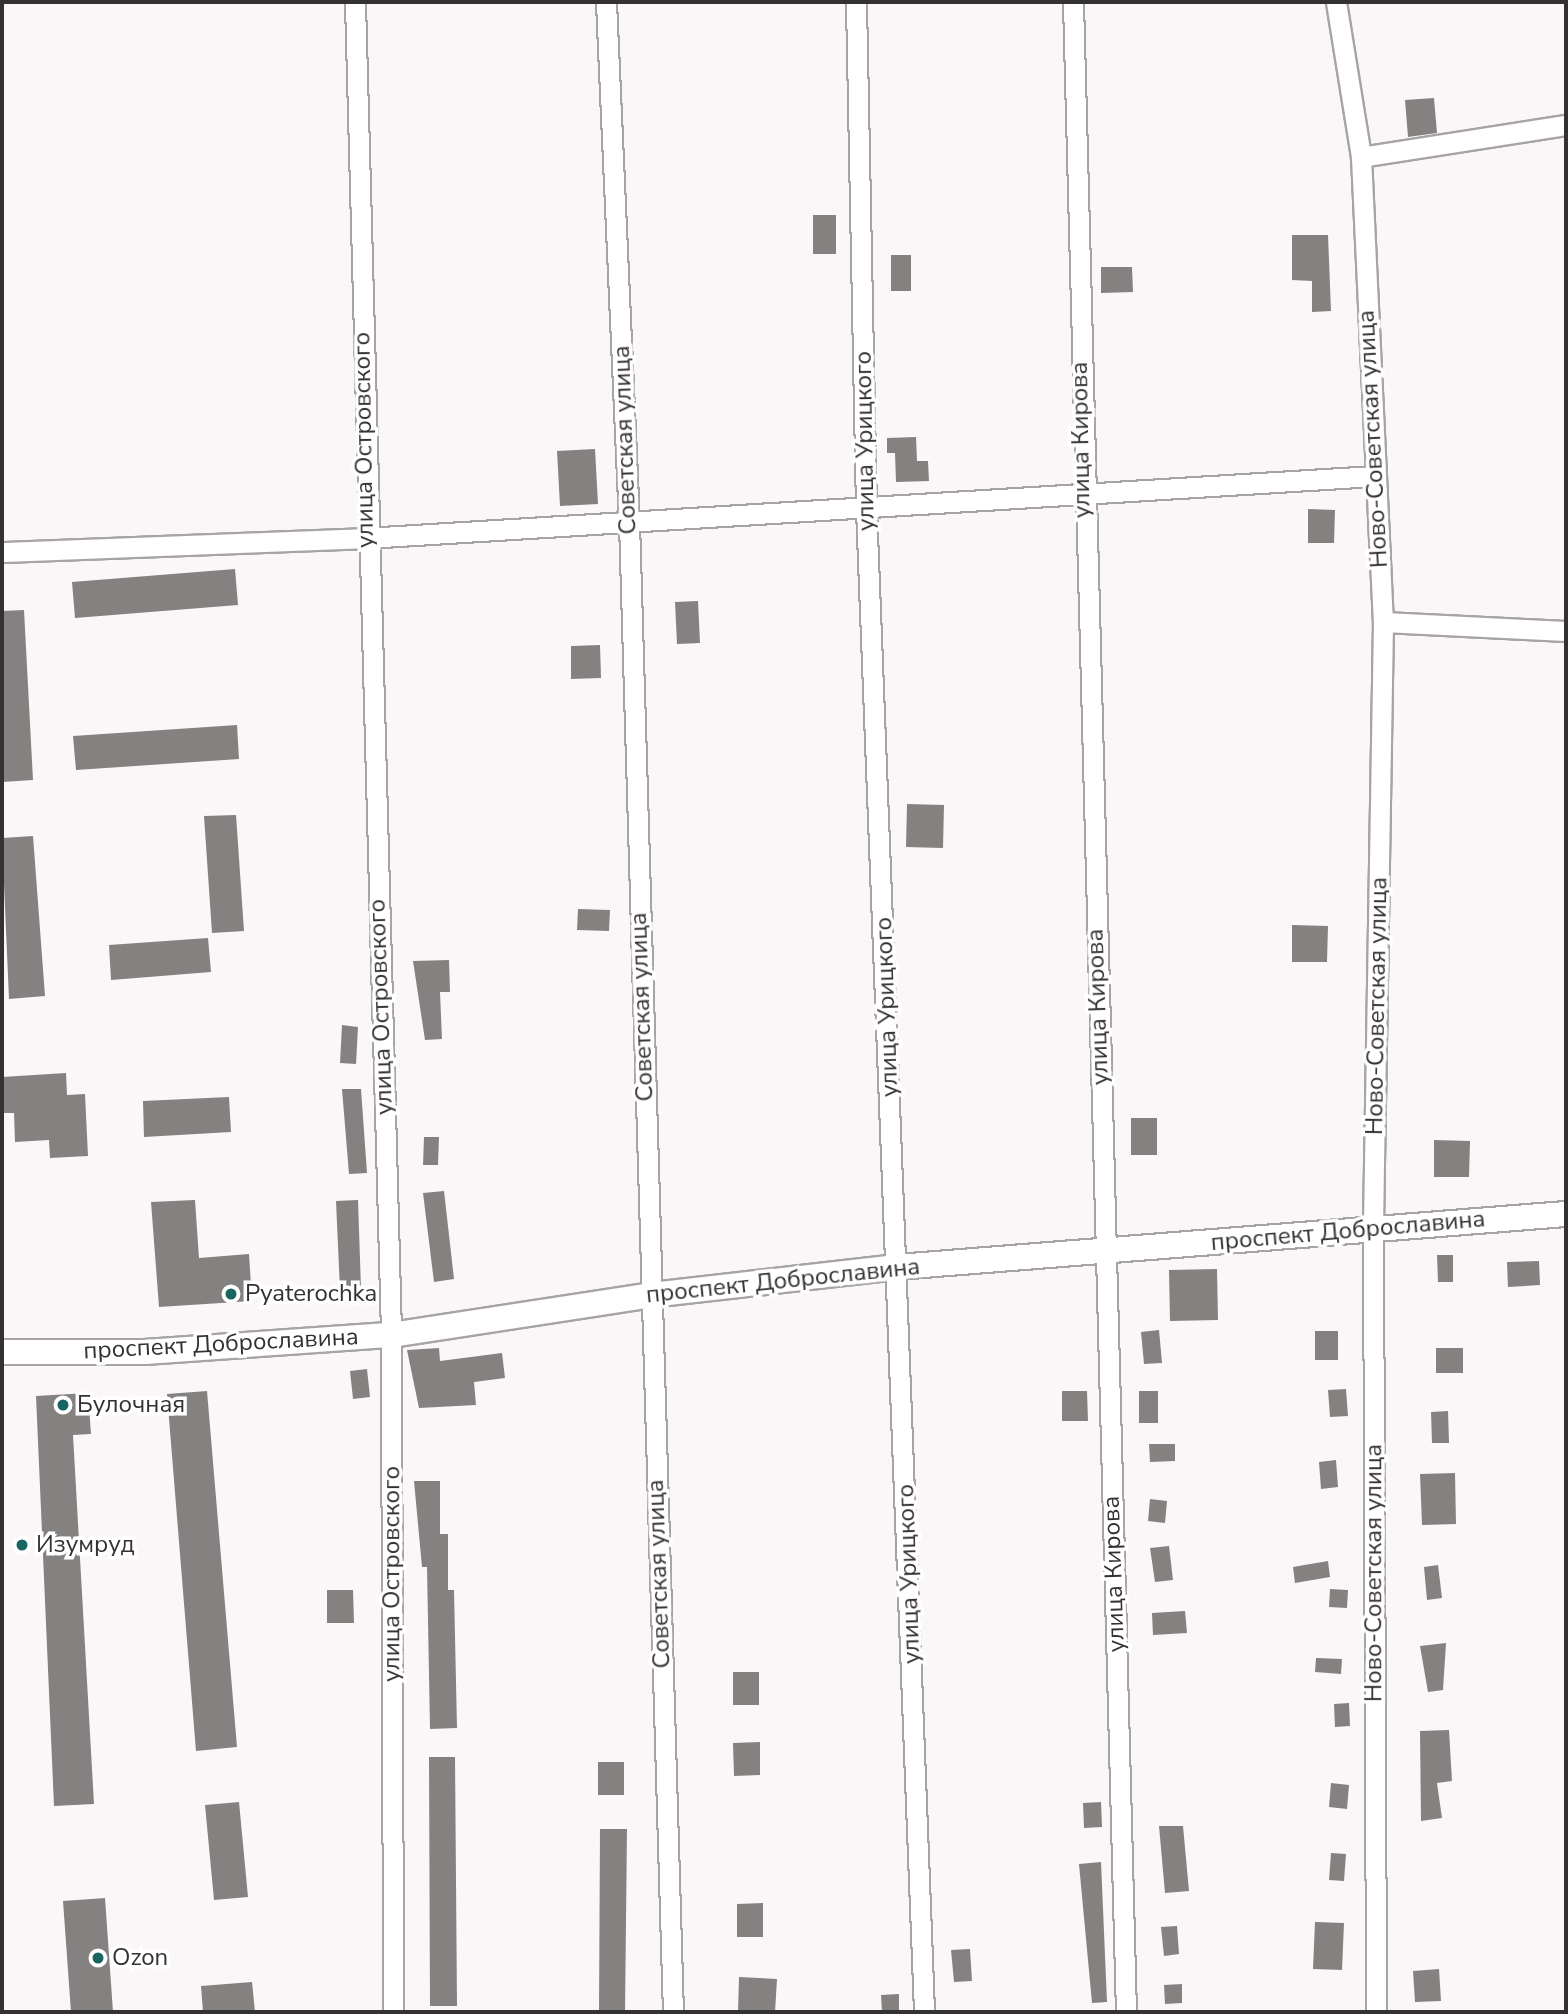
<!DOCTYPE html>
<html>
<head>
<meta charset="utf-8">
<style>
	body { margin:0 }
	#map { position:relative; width:1568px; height:2014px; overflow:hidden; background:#fbf7f8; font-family:"Nunito Sans",sans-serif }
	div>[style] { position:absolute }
	.building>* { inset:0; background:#848181 }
	.roads { filter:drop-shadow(2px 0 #a8a4a5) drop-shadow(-2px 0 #a8a4a5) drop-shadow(0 2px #a8a4a5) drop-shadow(0 -2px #a8a4a5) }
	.minor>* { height:19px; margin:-9.5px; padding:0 9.5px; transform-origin:9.5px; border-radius:9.5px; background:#fff }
	.tertiary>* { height:24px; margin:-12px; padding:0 12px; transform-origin:12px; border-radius:12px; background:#fff }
	.dots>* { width:19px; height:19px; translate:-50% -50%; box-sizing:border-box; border:4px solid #fff; border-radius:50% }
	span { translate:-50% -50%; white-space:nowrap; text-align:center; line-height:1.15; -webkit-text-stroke:7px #fff; paint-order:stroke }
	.street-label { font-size:24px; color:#333131 }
	.poi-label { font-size:24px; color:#333131 }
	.left { translate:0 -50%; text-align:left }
	.frame { position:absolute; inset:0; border:4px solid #333131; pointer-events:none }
</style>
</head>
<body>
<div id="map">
	<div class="building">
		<i style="clip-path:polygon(1434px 98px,1437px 133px,1408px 137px,1405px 100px)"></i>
		<i style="clip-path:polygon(813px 215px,836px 215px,836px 254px,813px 254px)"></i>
		<i style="clip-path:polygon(1292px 235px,1328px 235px,1331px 311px,1312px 312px,1312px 281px,1292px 280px)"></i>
		<i style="clip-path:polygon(891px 255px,911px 255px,911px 291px,891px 291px)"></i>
		<i style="clip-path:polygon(1101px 267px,1132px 267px,1133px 292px,1101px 293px)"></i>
		<i style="clip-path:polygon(916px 437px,917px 461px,928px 461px,929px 481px,896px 482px,895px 453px,887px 453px,887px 438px)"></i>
		<i style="clip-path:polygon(595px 449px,598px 504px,560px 506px,557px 451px)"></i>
		<i style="clip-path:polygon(1308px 509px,1335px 510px,1334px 543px,1308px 543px)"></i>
		<i style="clip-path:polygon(235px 569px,238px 605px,75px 618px,72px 582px)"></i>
		<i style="clip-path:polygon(698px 601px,700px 643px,677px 644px,675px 602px)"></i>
		<i style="clip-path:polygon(24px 610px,33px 780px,2px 782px,2px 611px)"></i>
		<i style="clip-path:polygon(600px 645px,601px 678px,571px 679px,571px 646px)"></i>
		<i style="clip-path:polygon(237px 725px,239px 759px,76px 770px,73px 736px)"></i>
		<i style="clip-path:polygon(907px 804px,944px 805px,943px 848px,906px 847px)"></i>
		<i style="clip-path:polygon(236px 815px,244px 931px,212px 933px,204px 816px)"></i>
		<i style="clip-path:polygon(33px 836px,45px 996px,9px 999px,2px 838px)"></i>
		<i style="clip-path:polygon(578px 909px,610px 910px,609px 931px,577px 930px)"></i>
		<i style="clip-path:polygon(1292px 925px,1328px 926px,1327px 962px,1292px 962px)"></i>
		<i style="clip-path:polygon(208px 938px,211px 972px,111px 980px,109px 945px)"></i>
		<i style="clip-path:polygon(449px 960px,450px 992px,440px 992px,442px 1039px,425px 1040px,413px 961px)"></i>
		<i style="clip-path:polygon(342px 1025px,358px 1027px,356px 1064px,340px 1063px)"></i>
		<i style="clip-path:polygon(66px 1073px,67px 1095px,85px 1094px,88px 1156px,50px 1158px,49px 1140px,15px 1142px,14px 1113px,2px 1113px,2px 1077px)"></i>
		<i style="clip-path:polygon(342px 1089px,361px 1089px,367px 1173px,349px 1174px)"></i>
		<i style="clip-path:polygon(229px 1097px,231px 1132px,144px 1137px,143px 1101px)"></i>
		<i style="clip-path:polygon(1131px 1118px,1157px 1118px,1157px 1155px,1131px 1155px)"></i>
		<i style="clip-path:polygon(424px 1137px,439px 1137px,438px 1165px,423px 1165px)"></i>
		<i style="clip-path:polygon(1434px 1140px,1470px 1141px,1469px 1177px,1434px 1177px)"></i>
		<i style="clip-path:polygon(444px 1191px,454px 1279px,434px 1282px,423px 1193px)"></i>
		<i style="clip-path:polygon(195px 1200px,199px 1258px,249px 1254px,252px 1301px,159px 1307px,151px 1202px)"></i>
		<i style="clip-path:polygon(358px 1200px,361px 1289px,340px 1290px,336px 1201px)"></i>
		<i style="clip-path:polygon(1437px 1255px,1453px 1255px,1453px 1282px,1438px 1282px)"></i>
		<i style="clip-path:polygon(1539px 1261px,1540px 1285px,1508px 1287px,1507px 1262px)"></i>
		<i style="clip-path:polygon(1217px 1269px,1218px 1320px,1170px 1321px,1169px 1270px)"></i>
		<i style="clip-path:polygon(1159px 1330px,1162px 1363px,1144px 1364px,1141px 1332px)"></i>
		<i style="clip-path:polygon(1315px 1331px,1338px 1331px,1338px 1360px,1315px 1360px)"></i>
		<i style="clip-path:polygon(439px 1348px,440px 1361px,502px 1353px,505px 1378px,474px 1382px,476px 1405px,419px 1408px,407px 1350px)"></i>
		<i style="clip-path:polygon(1436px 1348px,1463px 1348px,1463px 1373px,1436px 1373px)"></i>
		<i style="clip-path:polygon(367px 1369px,370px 1397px,353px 1399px,350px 1371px)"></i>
		<i style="clip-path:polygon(1346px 1389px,1348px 1416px,1330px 1417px,1328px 1390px)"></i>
		<i style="clip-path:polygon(207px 1391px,237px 1747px,196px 1751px,167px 1394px)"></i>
		<i style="clip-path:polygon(1062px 1391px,1087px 1391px,1088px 1421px,1062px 1421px)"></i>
		<i style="clip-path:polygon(1139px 1391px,1158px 1391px,1158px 1423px,1139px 1423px)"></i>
		<i style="clip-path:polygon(88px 1393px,91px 1434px,73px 1435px,94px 1804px,54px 1806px,36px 1396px)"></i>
		<i style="clip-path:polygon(1448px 1411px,1449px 1443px,1432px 1443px,1431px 1412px)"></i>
		<i style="clip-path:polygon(1149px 1444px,1175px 1444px,1175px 1461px,1150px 1462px)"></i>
		<i style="clip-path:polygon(1336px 1460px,1338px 1487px,1321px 1489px,1319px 1462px)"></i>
		<i style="clip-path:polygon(1455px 1473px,1456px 1524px,1422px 1525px,1420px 1474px)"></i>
		<i style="clip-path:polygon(414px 1481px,440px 1481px,440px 1534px,448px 1534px,448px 1590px,454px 1590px,457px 1728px,430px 1729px,427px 1567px,422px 1567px)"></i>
		<i style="clip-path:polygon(1150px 1499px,1167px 1501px,1165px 1523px,1148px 1521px)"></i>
		<i style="clip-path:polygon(1169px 1546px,1173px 1580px,1155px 1582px,1150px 1548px)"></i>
		<i style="clip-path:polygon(1328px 1561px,1330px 1577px,1295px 1583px,1293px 1567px)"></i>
		<i style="clip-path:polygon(1438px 1565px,1442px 1598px,1427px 1600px,1424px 1567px)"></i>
		<i style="clip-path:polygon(1330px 1589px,1348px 1590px,1347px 1608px,1329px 1607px)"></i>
		<i style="clip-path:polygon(327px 1590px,353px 1590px,354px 1623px,327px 1623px)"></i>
		<i style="clip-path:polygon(1185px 1611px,1187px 1633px,1153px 1635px,1152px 1613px)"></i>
		<i style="clip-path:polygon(1446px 1643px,1443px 1690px,1428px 1692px,1420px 1646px)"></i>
		<i style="clip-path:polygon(1316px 1658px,1342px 1659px,1341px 1674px,1315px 1672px)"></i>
		<i style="clip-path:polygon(733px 1672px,759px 1672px,759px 1705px,733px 1705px)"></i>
		<i style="clip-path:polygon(1349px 1703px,1350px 1726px,1335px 1727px,1334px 1704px)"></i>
		<i style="clip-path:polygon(1449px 1730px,1452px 1781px,1437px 1783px,1442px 1818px,1421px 1821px,1420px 1731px)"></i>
		<i style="clip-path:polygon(760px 1742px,760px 1775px,734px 1776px,733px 1743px)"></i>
		<i style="clip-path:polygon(429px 1757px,455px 1757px,457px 2006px,430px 2006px)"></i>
		<i style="clip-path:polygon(598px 1762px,624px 1762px,624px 1795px,598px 1795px)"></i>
		<i style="clip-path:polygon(1331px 1783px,1349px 1785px,1347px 1809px,1329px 1807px)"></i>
		<i style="clip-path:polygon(239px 1802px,248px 1897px,214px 1900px,205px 1805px)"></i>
		<i style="clip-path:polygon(1101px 1802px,1102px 1827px,1084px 1828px,1083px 1803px)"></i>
		<i style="clip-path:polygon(1159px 1826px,1183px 1826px,1189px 1891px,1165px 1893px)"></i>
		<i style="clip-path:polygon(600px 1829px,627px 1829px,625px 2012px,599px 2012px)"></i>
		<i style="clip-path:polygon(1331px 1853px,1346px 1854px,1344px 1881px,1329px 1880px)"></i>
		<i style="clip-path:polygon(1101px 1862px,1107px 2002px,1092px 2003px,1079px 1864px)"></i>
		<i style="clip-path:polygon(105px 1898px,113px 2012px,71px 2012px,63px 1901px)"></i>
		<i style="clip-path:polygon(763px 1903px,763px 1937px,737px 1937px,737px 1904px)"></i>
		<i style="clip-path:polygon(1315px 1922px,1344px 1923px,1342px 1970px,1313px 1969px)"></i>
		<i style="clip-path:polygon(1177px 1926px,1179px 1954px,1164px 1956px,1161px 1927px)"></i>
		<i style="clip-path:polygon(970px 1949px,972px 1981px,954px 1982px,951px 1950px)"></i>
		<i style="clip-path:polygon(1439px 1969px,1441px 2001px,1415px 2002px,1413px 1971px)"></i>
		<i style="clip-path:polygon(739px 1977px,777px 1979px,775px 2012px,738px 2012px)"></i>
		<i style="clip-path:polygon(252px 1982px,255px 2012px,203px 2012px,201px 1986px)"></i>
		<i style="clip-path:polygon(1182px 1984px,1182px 2003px,1165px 2004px,1164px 1985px)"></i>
		<i style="clip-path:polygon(899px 1994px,899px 2012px,882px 2012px,881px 1995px)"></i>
	</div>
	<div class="roads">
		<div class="minor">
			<i style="left:355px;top:2px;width:1333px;rotate:88.45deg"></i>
			<i style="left:391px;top:1335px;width:677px;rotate:89.83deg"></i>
			<i style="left:606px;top:2px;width:521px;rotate:87.47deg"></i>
			<i style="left:629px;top:522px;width:1491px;rotate:88.31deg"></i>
			<i style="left:856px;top:2px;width:506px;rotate:88.87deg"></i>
			<i style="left:866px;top:508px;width:1505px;rotate:87.79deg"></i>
			<i style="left:1073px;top:2px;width:2011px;rotate:88.49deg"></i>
			<i style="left:1336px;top:2px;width:157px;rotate:80.8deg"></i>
			<i style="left:1361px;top:157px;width:466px;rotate:87.3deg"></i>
			<i style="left:1383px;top:622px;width:603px;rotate:90.95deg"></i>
			<i style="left:1373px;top:1225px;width:787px;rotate:89.78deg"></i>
			<i style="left:1361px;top:157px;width:207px;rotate:-8.9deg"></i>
			<i style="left:2px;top:552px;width:364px;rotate:-2.2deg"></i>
			<i style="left:366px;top:538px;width:1009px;rotate:-3.52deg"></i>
			<i style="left:1383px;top:622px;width:183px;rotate:2.8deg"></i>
		</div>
		<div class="tertiary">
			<i style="left:2px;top:1352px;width:143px"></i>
			<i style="left:145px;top:1352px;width:247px;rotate:-4deg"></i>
			<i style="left:391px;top:1335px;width:263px;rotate:-8.7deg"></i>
			<i style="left:651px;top:1295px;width:249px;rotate:-6.5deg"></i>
			<i style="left:898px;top:1267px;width:670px;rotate:-4.54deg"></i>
		</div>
	</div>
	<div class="dots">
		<i style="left:231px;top:1294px;background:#186561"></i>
		<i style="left:63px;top:1405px;background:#186561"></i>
		<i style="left:22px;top:1545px;background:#186561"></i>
		<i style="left:98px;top:1958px;background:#186561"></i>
	</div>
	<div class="street-label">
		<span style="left:1373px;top:439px;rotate:-93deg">Ново-Советская улица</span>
		<span style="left:364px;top:440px;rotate:-91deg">улица Островского</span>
		<span style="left:625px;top:440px;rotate:-92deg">Советская улица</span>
		<span style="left:1081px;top:440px;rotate:-91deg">улица Кирова</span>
		<span style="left:865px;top:441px;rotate:-91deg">улица Урицкого</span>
		<span style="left:1377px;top:1006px;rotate:-89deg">Ново-Советская улица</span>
		<span style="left:381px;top:1007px;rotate:-92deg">улица Островского</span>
		<span style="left:642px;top:1007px;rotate:-92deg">Советская улица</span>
		<span style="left:887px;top:1007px;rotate:-92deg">улица Урицкого</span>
		<span style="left:1098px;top:1007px;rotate:-92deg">улица Кирова</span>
		<span style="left:1348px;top:1231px;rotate:-5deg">проспект Доброславина</span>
		<span style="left:783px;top:1281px;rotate:-6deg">проспект Доброславина</span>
		<span style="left:221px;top:1344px;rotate:-3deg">проспект Доброславина</span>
		<span style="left:1374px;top:1573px;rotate:-90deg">Ново-Советская улица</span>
		<span style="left:392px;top:1574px;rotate:-90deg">улица Островского</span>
		<span style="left:659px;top:1574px;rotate:-92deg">Советская улица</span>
		<span style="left:909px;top:1574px;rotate:-92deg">улица Урицкого</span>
		<span style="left:1114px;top:1574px;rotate:-92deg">улица Кирова</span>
	</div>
	<div class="poi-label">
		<span class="left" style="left:245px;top:1294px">Pyaterochka</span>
		<span class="left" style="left:77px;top:1405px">Булочная</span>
		<span class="left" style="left:36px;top:1545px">Изумруд</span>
		<span class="left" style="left:112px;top:1958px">Ozon</span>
	</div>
	<div class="frame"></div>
</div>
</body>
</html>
